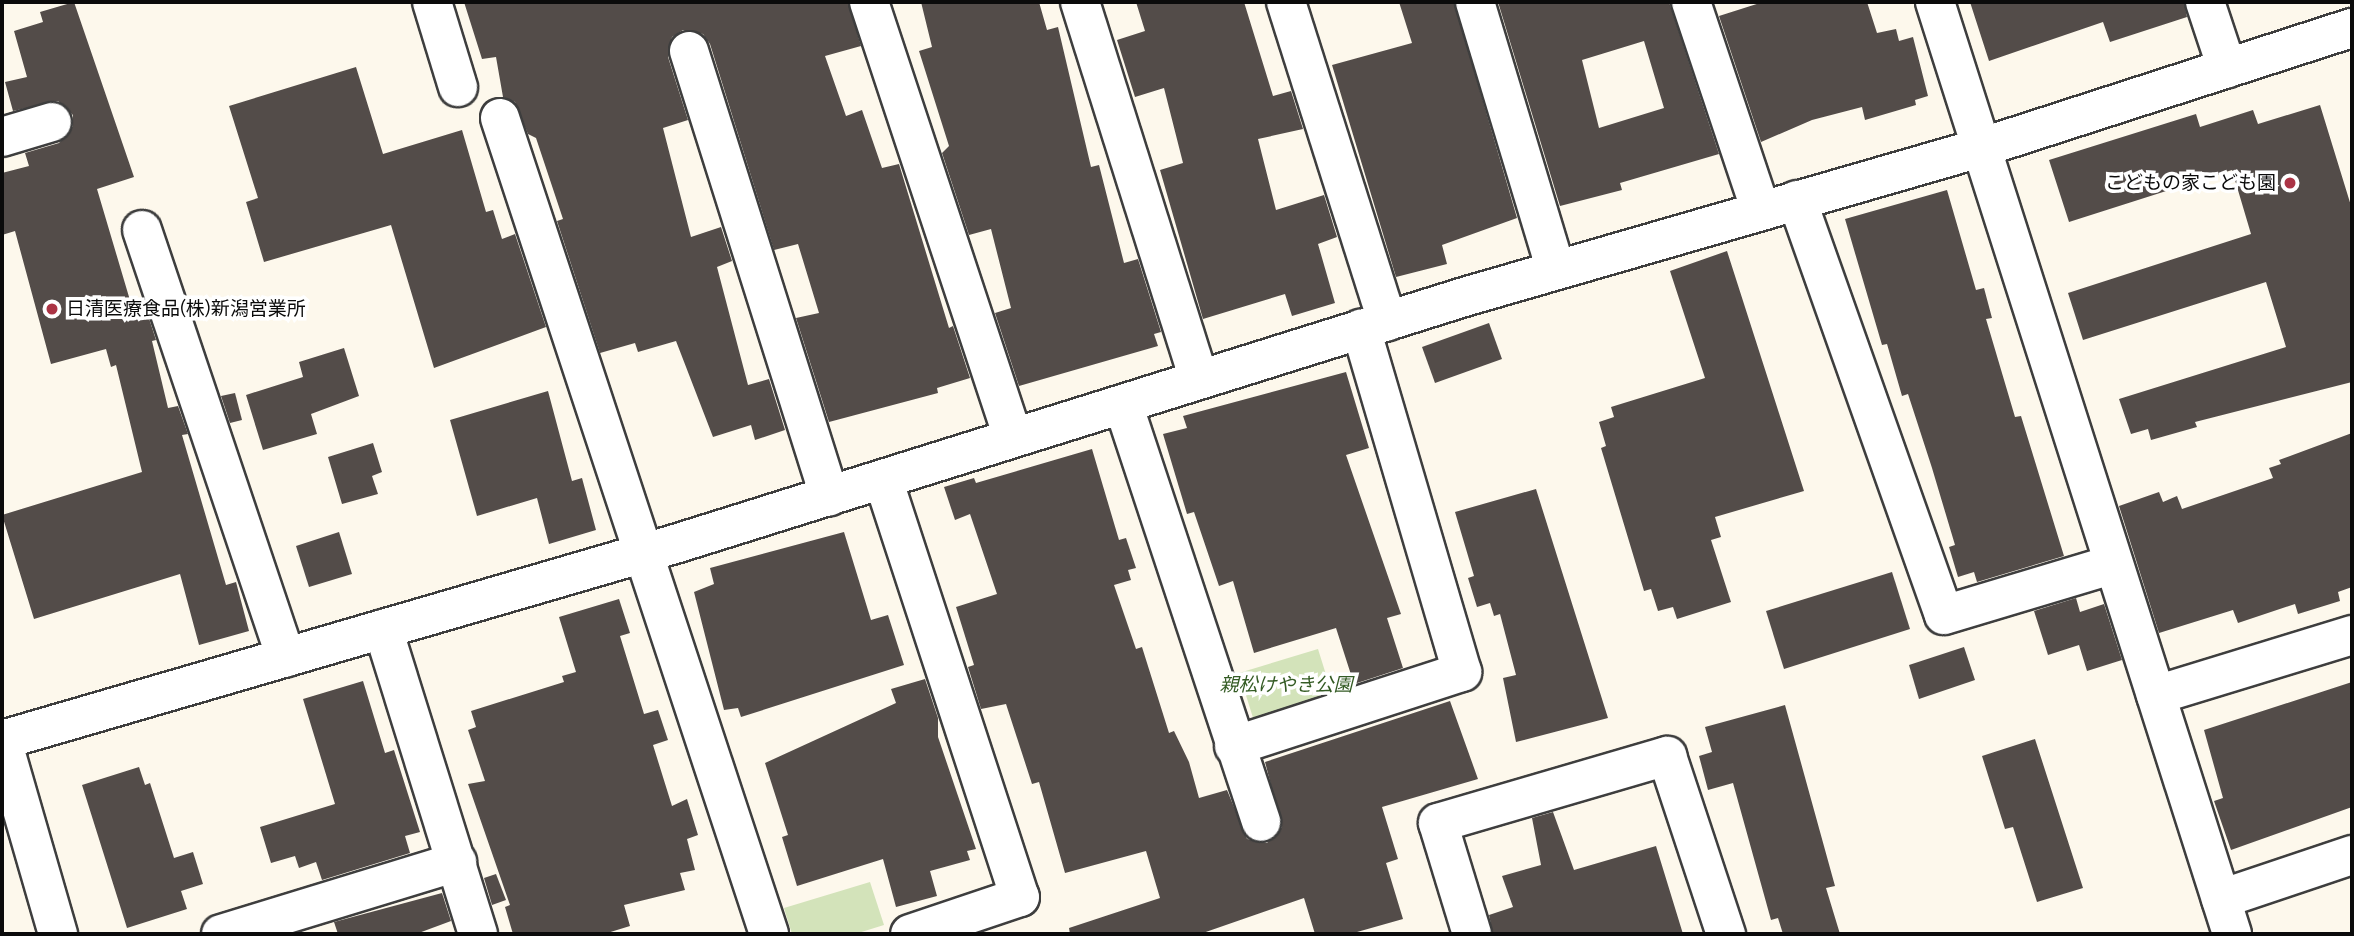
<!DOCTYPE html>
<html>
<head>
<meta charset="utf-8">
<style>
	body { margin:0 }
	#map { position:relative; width:2354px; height:936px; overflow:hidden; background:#fdf8ec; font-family:Bitter,"Noto Sans JP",serif }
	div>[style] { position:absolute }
	.green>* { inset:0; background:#d3e3ba }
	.building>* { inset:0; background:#534c49 }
	.roads { filter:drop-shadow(2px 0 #3e3e3e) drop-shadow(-2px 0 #3e3e3e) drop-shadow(0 2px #3e3e3e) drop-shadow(0 -2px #3e3e3e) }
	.minor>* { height:38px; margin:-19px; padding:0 19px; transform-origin:19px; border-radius:19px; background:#fff }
	.dots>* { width:19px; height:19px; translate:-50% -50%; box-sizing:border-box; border:4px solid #fff; border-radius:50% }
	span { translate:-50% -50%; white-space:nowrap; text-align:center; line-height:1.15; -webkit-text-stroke:7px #fff; paint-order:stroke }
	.poi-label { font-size:19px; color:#0b0b0b }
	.right { translate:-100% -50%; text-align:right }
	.left { translate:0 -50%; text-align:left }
	.park-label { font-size:19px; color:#345b24; font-style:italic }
	.frame { position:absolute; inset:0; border:4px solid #0b0b0b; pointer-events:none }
</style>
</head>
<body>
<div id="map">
	<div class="green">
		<i style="clip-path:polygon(1318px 649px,1333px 697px,1254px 721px,1239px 673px)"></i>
		<i style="clip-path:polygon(870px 882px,884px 925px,855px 934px,792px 934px,784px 908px)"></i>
	</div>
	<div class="building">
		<i style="clip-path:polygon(74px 2px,134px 177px,97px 189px,132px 307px,144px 303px,156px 340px,152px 341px,168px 408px,178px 406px,188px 434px,182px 435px,226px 585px,236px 582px,249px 631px,199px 645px,180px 574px,34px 619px,2px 515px,142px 472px,116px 365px,111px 367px,106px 349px,51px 364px,15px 231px,2px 235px,2px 173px,29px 166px,25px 153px,59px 143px,73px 126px,73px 115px,58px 101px,13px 111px,5px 82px,27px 77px,14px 31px,43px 22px,40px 12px)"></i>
		<i style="clip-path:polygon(464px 2px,848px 2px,861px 46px,825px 56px,846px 116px,862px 110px,882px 168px,899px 164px,949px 328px,953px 326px,970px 378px,937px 388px,938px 393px,829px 422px,796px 318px,819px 313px,798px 244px,774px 250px,710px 44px,703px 34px,683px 30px,672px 37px,668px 57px,688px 120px,663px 128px,691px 237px,721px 227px,732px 261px,717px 267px,748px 385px,769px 379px,785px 430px,755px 440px,751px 425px,713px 437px,676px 341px,638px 352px,635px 343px,600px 353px,557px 221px,563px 219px,536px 138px,528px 134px,515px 102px,503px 97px,496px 57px,482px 59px)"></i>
		<i style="clip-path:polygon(921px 2px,1039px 2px,1047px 30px,1058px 27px,1091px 167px,1099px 165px,1124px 263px,1138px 259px,1161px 332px,1154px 334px,1158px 346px,1019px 386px,995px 313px,1011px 308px,991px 229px,969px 235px,942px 153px,949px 146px,919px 51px,932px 47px)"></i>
		<i style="clip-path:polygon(1136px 2px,1244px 2px,1273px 96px,1291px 91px,1303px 129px,1258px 139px,1276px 210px,1324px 195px,1337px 237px,1318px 244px,1335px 303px,1292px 316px,1285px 294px,1203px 319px,1160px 170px,1183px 163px,1164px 88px,1135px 97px,1117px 40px,1145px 31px)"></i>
		<i style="clip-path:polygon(1399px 2px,1454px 2px,1517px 218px,1442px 245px,1447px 264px,1396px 277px,1332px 65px,1412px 43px)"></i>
		<i style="clip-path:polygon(evenodd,1498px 2px,1669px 2px,1719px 154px,1620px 183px,1622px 190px,1560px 206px,1498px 2px,1644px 41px,1664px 108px,1599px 128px,1582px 60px,1644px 41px)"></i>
		<i style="clip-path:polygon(1763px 2px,1867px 2px,1877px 33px,1896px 29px,1899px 41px,1913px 37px,1928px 96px,1915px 100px,1916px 105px,1865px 120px,1862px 107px,1812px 120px,1761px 142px,1719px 16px)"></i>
		<i style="clip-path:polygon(1970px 2px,2184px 2px,2187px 17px,2110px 42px,2103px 22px,1989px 61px)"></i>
		<i style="clip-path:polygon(356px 67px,383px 154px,462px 130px,486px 212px,493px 210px,502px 239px,515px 234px,546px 327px,434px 368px,391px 225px,264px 262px,246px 202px,258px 198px,229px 106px)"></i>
		<i style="clip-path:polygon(2320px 105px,2352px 209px,2352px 382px,2195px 422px,2197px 427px,2151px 440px,2148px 429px,2131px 434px,2119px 399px,2286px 347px,2266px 282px,2083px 340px,2068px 293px,2251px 234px,2232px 170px,2069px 222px,2049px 160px,2196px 114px,2200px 127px,2253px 110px,2258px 124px)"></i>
		<i style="clip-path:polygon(1947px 190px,1976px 290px,1984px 288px,1992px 318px,1986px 319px,2015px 417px,2021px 416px,2064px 556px,1977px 582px,1974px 572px,1958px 577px,1949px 547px,1955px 545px,1932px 468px,1908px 394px,1902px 396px,1887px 344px,1882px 345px,1845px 219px)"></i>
		<i style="clip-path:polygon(1727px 251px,1804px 491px,1715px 517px,1721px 537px,1711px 540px,1731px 602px,1677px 619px,1673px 607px,1658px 611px,1651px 589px,1644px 591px,1601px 448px,1606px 446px,1599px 422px,1614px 417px,1611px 407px,1705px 378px,1670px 271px)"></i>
		<i style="clip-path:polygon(1489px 323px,1502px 359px,1435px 383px,1422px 347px)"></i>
		<i style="clip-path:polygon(344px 348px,359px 396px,311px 414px,317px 434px,263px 450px,246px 395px,303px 377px,299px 362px)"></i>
		<i style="clip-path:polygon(1346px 372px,1369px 448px,1346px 455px,1401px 614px,1387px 618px,1403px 668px,1354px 684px,1336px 628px,1254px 653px,1233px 581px,1219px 586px,1194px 512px,1187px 514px,1163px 434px,1187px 428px,1183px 416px)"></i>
		<i style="clip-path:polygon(548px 391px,572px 481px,582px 478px,596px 530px,549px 544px,537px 498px,477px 516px,450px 420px)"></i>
		<i style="clip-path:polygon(235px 393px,242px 420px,230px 423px,221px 396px)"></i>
		<i style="clip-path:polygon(2352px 433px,2352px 587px,2338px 592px,2340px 601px,2298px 614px,2295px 604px,2238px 623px,2233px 610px,2159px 633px,2119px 506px,2159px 492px,2163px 502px,2177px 496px,2182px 509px,2273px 478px,2269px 468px,2281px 464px,2279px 460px)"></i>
		<i style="clip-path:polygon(373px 443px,382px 472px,372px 476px,378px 494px,342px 504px,328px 457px)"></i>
		<i style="clip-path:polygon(1092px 449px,1119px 540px,1126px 538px,1136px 568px,1128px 570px,1131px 580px,1114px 585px,1136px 649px,1142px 647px,1169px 733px,1174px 731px,1189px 762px,1199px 798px,1227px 790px,1247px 839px,1267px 843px,1282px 827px,1265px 762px,1450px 701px,1478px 779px,1382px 807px,1398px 859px,1386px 863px,1403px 919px,1350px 934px,1315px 934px,1304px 898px,1200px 934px,1070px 934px,1069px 928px,1160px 898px,1146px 851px,1065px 873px,1039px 782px,1032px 784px,1006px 704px,981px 709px,968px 667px,974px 665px,956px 607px,997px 594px,970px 514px,955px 520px,944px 487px,974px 478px,976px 483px)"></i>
		<i style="clip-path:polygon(1536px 489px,1608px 718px,1516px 742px,1503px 678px,1516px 675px,1500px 614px,1494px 616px,1490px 603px,1477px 607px,1468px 578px,1474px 576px,1455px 512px)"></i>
		<i style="clip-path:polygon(339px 532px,352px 574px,309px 587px,296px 546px)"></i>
		<i style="clip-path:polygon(844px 532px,871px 620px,888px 615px,904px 665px,741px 717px,738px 708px,724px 710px,694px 592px,714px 584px,710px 568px)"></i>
		<i style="clip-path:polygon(1892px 572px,1910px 629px,1784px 669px,1766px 611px)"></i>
		<i style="clip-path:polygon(2076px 598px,2080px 612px,2104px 604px,2122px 660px,2087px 671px,2079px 645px,2048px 655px,2034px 611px)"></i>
		<i style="clip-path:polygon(619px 599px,630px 633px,620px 636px,644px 714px,658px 710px,668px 740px,653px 745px,672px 806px,687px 799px,698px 835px,687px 839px,695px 870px,680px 873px,685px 890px,624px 905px,630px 926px,604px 934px,513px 934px,505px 907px,510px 905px,468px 784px,485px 781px,468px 730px,476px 727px,471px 711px,564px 682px,562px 676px,576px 672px,559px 617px)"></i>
		<i style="clip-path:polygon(1964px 647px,1975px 680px,1919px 699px,1909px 665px)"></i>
		<i style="clip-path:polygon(925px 679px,938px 718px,938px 737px,976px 849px,967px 851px,970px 860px,930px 871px,937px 896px,896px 907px,883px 859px,797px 886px,782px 837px,788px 835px,765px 763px,896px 703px,891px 689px)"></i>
		<i style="clip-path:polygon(363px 681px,385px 753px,394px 750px,420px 832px,405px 836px,410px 853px,322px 880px,316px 862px,299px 868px,295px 856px,271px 863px,260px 827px,335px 804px,303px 699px)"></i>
		<i style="clip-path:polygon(2352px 682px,2352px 807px,2231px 850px,2214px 801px,2223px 798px,2204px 730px)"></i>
		<i style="clip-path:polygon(1785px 705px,1835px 886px,1826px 888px,1840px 934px,1783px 934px,1778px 918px,1771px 920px,1733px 783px,1708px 790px,1699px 756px,1712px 752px,1705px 727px)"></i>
		<i style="clip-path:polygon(2035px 739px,2083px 888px,2037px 902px,2013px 827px,2005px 829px,1982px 756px)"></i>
		<i style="clip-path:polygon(139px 767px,145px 785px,150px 783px,174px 858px,193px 852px,203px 884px,181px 891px,187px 909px,127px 928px,82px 785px)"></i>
		<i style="clip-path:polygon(1553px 812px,1574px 870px,1656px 846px,1683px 934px,1493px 934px,1489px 915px,1513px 907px,1502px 876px,1541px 865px,1532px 818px)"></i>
		<i style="clip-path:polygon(496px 874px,506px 900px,492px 905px,484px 878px)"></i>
		<i style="clip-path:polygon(442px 893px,451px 921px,416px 934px,338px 934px,334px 922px)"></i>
	</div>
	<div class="roads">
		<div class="minor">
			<i style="left:432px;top:2px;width:89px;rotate:73deg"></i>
			<i style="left:869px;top:2px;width:459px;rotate:71.7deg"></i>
			<i style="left:1080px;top:2px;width:396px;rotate:72.5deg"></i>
			<i style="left:1286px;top:2px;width:335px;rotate:72.4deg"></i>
			<i style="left:1475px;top:2px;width:280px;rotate:73.2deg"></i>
			<i style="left:1691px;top:2px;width:220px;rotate:71.5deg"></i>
			<i style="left:1935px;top:2px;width:978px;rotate:72.32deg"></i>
			<i style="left:2205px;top:2px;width:70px;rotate:71.6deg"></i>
			<i style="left:689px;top:51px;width:467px;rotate:72.5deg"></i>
			<i style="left:500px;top:118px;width:859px;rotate:71.75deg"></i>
			<i style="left:2px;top:137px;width:52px;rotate:-16.7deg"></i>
			<i style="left:1797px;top:200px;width:440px;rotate:70.5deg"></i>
			<i style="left:1944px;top:615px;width:177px;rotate:-16.7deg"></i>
			<i style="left:142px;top:230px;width:451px;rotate:71.4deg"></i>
			<i style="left:1123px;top:404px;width:440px;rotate:71.7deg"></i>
			<i style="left:883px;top:479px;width:440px;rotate:71.9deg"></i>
			<i style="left:1020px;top:897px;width:116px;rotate:161.4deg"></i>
			<i style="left:383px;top:629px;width:319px;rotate:72.7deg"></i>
			<i style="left:2156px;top:695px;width:205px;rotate:-17deg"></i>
			<i style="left:2px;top:740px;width:701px;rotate:-16.24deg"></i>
			<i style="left:675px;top:544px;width:827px;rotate:-17.38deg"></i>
			<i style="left:1464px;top:297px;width:537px;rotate:-16.11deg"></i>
			<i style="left:1980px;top:148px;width:391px;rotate:-17.9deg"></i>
			<i style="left:2px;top:740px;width:202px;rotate:73.9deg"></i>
			<i style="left:1234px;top:746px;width:240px;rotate:-18deg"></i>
			<i style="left:1462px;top:672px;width:358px;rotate:-106.4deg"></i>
			<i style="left:2221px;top:899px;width:138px;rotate:-18.6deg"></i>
			<i style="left:221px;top:934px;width:247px;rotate:-17deg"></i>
			<i style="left:1472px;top:934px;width:116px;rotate:-107deg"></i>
			<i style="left:1438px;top:823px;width:239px;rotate:-16.3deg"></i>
			<i style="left:1667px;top:756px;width:188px;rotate:71.7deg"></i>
		</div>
	</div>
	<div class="dots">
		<i style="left:2290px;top:183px;background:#ab3445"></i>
		<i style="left:52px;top:309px;background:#ab3445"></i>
	</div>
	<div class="poi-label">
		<span class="right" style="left:2276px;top:183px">こどもの家こども園</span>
		<span class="left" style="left:66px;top:309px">日清医療食品(株)新潟営業所</span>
	</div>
	<div class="park-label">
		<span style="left:1286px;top:685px">親松けやき公園</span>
	</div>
	<div class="frame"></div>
</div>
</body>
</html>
